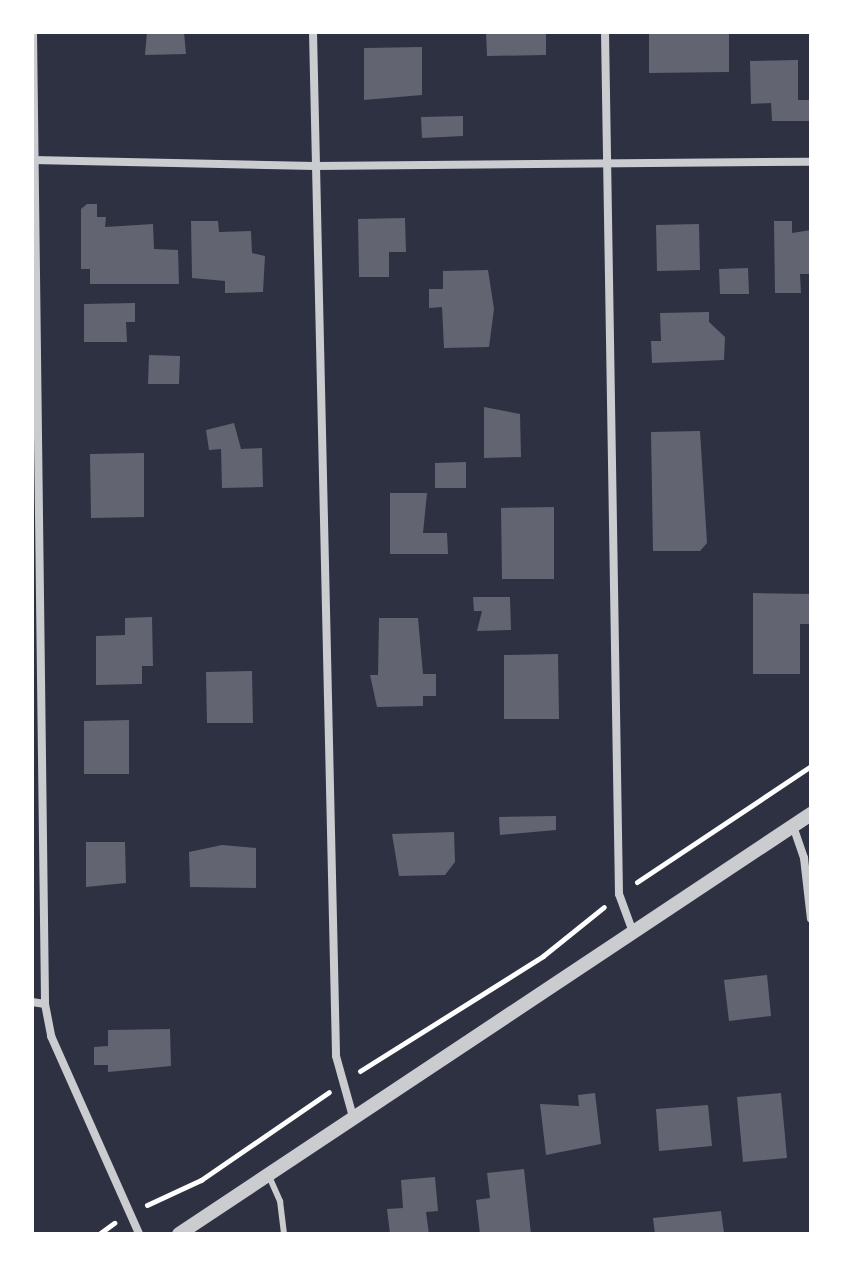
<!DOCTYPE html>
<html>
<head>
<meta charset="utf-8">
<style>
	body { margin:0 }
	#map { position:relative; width:843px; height:1266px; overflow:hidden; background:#2d3142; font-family:Barlow,sans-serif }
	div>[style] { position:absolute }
	.building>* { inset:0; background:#626471 }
	.path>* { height:5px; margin:-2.5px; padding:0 2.5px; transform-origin:2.5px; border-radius:2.5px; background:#fff }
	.service>* { height:6px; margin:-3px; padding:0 3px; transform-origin:3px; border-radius:3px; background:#caccd0 }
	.minor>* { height:8px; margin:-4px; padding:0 4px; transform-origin:4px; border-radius:4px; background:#caccd0 }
	.tertiary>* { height:14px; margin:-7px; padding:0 7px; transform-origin:7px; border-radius:7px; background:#caccd0 }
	span { translate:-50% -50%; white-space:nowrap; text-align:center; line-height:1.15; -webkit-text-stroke:8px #fff; paint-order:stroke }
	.frame { position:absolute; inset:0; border:34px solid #fff; pointer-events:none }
</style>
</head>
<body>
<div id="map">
	<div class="building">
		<i style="clip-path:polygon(147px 32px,184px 32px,186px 54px,145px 55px)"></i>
		<i style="clip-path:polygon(486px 32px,546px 32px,546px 55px,487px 56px)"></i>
		<i style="clip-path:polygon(649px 32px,729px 32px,729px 72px,649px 73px)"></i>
		<i style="clip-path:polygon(422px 47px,422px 95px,364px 100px,364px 48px)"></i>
		<i style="clip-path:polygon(798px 60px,798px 100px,810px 100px,811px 121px,772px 121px,771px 103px,751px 104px,750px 61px)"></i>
		<i style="clip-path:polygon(463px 116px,463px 136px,422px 138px,421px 117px)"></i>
		<i style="clip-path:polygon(87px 204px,97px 204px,97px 217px,106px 217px,105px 227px,153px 224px,154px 249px,178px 250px,179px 284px,90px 284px,90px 269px,81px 269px,81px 209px)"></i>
		<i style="clip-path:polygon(405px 218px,406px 252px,389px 252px,389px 277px,359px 277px,358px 219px)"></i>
		<i style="clip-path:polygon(191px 221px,218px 221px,219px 232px,251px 231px,252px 253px,265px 256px,263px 292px,225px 293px,225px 281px,192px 278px)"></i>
		<i style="clip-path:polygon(774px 221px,792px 221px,792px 233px,811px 230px,811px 274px,800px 274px,801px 293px,775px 293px)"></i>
		<i style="clip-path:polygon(699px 224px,700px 270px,657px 271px,656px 225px)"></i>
		<i style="clip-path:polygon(748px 268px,749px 294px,720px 294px,719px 269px)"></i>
		<i style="clip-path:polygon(488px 270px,494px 309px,489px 347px,444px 348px,442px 307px,429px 308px,429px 289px,443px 289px,443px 271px)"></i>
		<i style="clip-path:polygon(135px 303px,135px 322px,126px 322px,127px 342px,84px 342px,84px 304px)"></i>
		<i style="clip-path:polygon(709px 312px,709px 322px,725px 337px,724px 360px,652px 363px,651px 341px,661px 341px,660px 313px)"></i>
		<i style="clip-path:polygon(149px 355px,180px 356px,179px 384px,148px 384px)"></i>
		<i style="clip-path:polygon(484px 407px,520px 414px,521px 457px,484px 458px)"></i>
		<i style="clip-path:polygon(234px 423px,241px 449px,262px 448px,263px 487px,222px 488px,221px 449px,209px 450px,206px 430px)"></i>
		<i style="clip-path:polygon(700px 431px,707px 543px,700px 551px,653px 551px,651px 432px)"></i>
		<i style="clip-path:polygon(144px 453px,144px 517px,91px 518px,90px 454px)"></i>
		<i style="clip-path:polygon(466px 462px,466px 488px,435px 488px,435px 463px)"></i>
		<i style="clip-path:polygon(390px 493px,427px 493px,423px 533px,447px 533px,448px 554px,390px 554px)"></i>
		<i style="clip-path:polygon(554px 507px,554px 579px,502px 579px,501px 508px)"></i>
		<i style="clip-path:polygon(753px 593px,811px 594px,811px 624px,800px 624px,800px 674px,753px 674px)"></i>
		<i style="clip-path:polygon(473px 597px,510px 597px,511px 630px,477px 631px,482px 611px,474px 611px)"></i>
		<i style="clip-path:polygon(152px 617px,153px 666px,142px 666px,142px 684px,96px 685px,96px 636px,125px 635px,125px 618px)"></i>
		<i style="clip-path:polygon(379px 618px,418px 618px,423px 674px,436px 674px,436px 696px,423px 696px,423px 706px,377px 707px,370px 675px,378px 675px)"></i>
		<i style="clip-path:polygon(558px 654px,559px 719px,504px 719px,504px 655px)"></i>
		<i style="clip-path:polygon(252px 671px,253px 723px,207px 723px,206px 672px)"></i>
		<i style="clip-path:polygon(129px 720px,129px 774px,84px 774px,84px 721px)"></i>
		<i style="clip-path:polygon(556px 816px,556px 830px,500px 835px,499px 817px)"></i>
		<i style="clip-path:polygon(454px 832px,455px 862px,445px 875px,399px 876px,392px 834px)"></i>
		<i style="clip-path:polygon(86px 842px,125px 842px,126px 883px,86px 887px)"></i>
		<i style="clip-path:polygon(222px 845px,256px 848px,256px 888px,190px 887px,189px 852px)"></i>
		<i style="clip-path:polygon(767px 975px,771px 1016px,729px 1021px,724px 980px)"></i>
		<i style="clip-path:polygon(170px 1029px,171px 1066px,108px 1072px,108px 1065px,94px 1065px,94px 1047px,108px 1046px,108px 1030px)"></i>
		<i style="clip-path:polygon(595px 1093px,601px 1144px,546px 1155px,540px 1104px,579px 1106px,578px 1095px)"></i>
		<i style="clip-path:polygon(781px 1093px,787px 1158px,743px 1162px,737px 1097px)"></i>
		<i style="clip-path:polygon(708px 1105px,712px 1146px,659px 1151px,656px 1109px)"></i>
		<i style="clip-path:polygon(524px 1169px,531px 1234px,480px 1234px,476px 1200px,490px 1198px,487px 1173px)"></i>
		<i style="clip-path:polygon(435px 1177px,438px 1211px,426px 1212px,429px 1234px,390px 1234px,387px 1209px,403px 1208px,401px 1180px)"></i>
		<i style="clip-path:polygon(721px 1211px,724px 1233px,655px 1234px,653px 1218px)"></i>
	</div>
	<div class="path">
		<i style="left:637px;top:882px;width:209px;rotate:-33.7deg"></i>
		<i style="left:360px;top:1071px;width:216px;rotate:-32.1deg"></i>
		<i style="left:543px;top:956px;width:78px;rotate:-38.8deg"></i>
		<i style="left:147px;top:1205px;width:60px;rotate:-24.8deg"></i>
		<i style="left:201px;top:1180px;width:155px;rotate:-34.5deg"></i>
		<i style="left:99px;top:1234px;width:19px;rotate:-36deg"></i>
	</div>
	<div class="service">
		<i style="left:268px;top:1174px;width:30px;rotate:66deg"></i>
		<i style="left:280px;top:1201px;width:33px;rotate:83deg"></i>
	</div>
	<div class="minor">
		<i style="left:33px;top:32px;width:972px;rotate:89.29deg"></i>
		<i style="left:45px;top:1004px;width:33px;rotate:79deg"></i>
		<i style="left:51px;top:1036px;width:217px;rotate:66deg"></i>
		<i style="left:313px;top:32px;width:1024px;rotate:88.71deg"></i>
		<i style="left:336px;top:1056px;width:63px;rotate:74.4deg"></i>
		<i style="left:605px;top:32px;width:862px;rotate:89.07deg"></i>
		<i style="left:619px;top:894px;width:40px;rotate:69.8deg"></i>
		<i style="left:32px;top:160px;width:283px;rotate:1.2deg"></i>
		<i style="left:315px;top:166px;width:496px;rotate:-0.5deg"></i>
		<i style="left:793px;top:826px;width:34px;rotate:71deg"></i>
		<i style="left:804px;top:858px;width:61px;rotate:83.5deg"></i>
		<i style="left:32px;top:1002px;width:13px;rotate:9deg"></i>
	</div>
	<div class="tertiary">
		<i style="left:179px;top:1234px;width:759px;rotate:-33.61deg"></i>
	</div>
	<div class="frame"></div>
</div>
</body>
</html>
